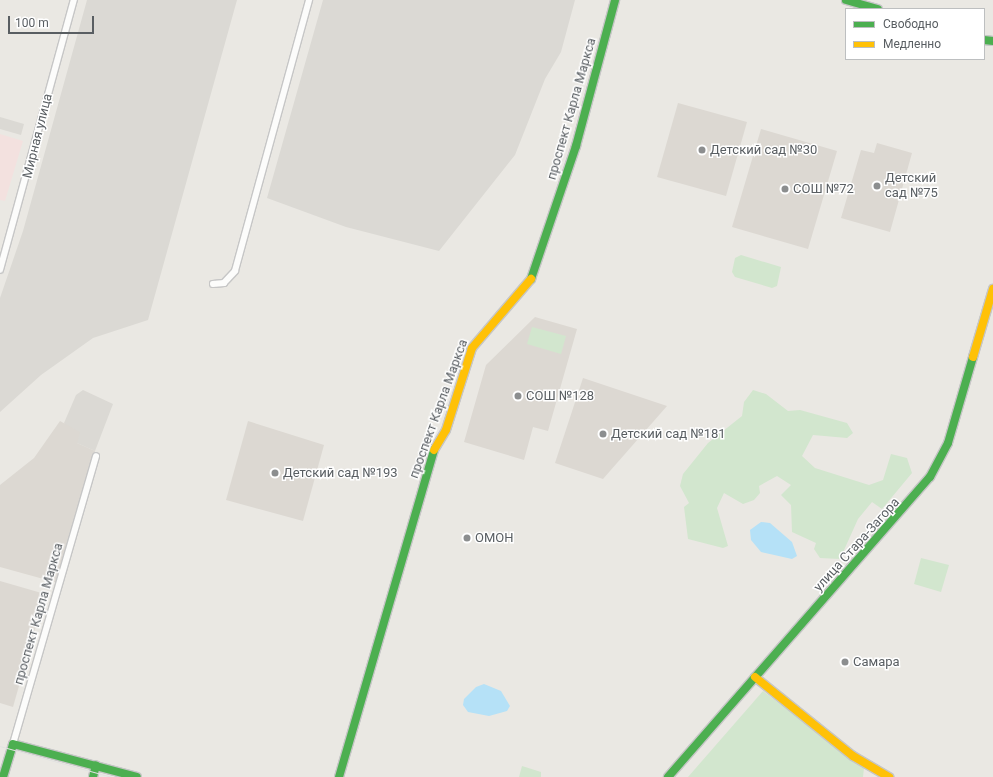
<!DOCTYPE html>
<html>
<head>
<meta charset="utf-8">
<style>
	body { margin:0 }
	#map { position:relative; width:993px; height:777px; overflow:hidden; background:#eae8e3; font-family:Roboto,sans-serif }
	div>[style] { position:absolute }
	.industrial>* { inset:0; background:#dbd9d4 }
	.education>* { inset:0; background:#dcd8d2 }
	.medical>* { inset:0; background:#f3e1df }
	.green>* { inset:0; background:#d2e6ce }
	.water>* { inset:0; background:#b5e1f7 }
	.roads { filter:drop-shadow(1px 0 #c6c6c6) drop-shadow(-1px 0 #c6c6c6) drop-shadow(0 1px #c6c6c6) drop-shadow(0 -1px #c6c6c6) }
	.street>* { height:5.5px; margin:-2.75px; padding:0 2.75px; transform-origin:2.75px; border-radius:2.75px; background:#fcfcfb }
	.fast>* { height:8px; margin:-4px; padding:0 4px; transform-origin:4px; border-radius:4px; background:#4caf50 }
	.slow>* { height:8px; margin:-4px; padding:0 4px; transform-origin:4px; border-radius:4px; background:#ffc107 }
	.tram>* { height:1px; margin:-0.5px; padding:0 0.5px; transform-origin:0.5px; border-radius:0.5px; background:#e2e2e1 }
	.dots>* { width:11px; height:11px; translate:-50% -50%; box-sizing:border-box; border:2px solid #fff; border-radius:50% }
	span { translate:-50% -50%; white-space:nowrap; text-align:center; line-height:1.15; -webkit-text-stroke:3px #fff; paint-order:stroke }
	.street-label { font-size:13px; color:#595e62 }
	.poi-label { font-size:13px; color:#595e62 }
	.left { translate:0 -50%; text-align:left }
	.legend { position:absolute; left:845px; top:8px; width:140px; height:52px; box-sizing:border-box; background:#fff; border:1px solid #bdbfc0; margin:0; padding:5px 7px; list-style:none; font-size:12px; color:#595e62 }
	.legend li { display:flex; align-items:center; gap:8px; height:20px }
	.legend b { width:20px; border:1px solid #bdbfc0 }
	.scale { position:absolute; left:8px; top:16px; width:86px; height:18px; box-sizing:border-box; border:2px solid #595e62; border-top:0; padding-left:5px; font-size:12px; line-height:14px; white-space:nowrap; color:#595e62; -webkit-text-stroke:3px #fff; paint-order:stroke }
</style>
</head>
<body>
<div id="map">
	<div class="industrial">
		<i style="clip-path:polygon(87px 0,237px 0,148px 320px,93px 338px,41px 375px,0 412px,0 298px,23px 231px)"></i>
		<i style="clip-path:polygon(323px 0,575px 0,561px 52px,545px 79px,515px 155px,439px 251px,346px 227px,267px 198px)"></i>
		<i style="clip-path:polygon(0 117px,24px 124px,21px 135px,0 129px)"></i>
		<i style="clip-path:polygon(83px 390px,113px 404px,95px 451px,77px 443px,64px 423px,76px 395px)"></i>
	</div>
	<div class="education">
		<i style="clip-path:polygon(678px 103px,747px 122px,726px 196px,657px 177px)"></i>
		<i style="clip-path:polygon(761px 129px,837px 151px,808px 249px,732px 227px)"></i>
		<i style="clip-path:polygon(877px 143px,912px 153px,890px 232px,841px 218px,861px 150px,874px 153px)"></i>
		<i style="clip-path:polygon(535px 317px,577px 329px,548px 431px,533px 427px,524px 460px,464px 442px,486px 365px)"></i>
		<i style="clip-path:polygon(583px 378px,667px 406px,603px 479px,555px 463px)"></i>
		<i style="clip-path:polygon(60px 421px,80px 432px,77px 443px,95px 451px,58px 583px,0 567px,0 485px,34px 458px)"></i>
		<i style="clip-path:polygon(248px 421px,324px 445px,303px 521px,226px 500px)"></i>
		<i style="clip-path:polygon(0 581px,45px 594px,13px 707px,0 703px)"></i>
	</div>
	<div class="medical">
		<i style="clip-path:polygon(0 134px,23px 141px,5px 201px,0 200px)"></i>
	</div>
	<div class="green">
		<i style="clip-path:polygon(741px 255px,781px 267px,777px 286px,772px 288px,735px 277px,732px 272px,735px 258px)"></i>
		<i style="clip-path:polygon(532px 327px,566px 336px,561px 354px,527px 344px)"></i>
		<i style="clip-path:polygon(753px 390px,766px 394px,788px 411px,800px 410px,847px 423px,853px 433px,847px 438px,813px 435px,802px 456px,815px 468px,869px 485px,883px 480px,891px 454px,907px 458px,912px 473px,882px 509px,872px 502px,858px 519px,840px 559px,820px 558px,814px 549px,816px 543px,792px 532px,791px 505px,781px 495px,791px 485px,777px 476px,759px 486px,760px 493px,754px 500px,743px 504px,724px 493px,717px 508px,728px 546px,723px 548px,688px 539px,684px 507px,689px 503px,680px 486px,683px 474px,708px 443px,742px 416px,744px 402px)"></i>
		<i style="clip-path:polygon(921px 558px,949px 565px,941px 592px,914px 584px)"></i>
		<i style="clip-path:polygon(763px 691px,864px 768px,863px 777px,688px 777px)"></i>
		<i style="clip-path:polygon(522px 766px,541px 772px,541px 777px,519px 777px)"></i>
	</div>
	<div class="water">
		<i style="clip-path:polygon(761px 522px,770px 523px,792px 542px,797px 556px,792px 559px,761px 552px,751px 540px,750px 530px)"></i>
		<i style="clip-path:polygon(484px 684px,501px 691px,510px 706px,507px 711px,489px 716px,468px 712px,463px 705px,464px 699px,476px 687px)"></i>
	</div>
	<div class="roads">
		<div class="street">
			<i style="left:0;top:270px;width:280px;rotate:-74.7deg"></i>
			<i style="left:213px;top:284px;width:11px;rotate:-5deg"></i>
			<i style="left:224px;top:283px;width:16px;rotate:-47deg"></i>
			<i style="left:235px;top:271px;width:281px;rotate:-74.7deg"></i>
			<i style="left:13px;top:744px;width:299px;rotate:-73.9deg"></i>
		</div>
		<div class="fast">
			<i style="left:846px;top:0;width:33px;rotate:16deg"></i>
			<i style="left:984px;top:40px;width:9px;rotate:6deg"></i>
			<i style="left:531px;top:279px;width:140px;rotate:-71.3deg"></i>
			<i style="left:576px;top:146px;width:151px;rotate:-75deg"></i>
			<i style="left:3px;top:777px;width:34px;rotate:-73deg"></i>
			<i style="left:13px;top:744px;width:128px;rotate:14.9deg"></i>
			<i style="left:93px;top:777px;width:12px;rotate:-76deg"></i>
			<i style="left:339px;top:777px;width:341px;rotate:-73.8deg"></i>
			<i style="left:668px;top:777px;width:398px;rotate:-48.9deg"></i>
			<i style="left:930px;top:477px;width:38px;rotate:-62deg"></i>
			<i style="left:948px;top:443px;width:90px;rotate:-73.8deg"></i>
		</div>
		<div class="slow">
			<i style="left:973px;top:357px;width:71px;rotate:-73.6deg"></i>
			<i style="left:434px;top:450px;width:23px;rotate:-59deg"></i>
			<i style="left:446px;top:430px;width:86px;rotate:-72.4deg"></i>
			<i style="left:472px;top:348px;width:91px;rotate:-49.5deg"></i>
			<i style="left:755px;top:677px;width:126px;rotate:38.9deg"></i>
			<i style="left:853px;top:756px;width:42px;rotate:30.3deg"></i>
		</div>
	</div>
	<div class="tram">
		<i style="left:0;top:746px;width:116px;rotate:15.5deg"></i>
	</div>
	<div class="dots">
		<i style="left:702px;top:150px;background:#8c8e8f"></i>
		<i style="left:877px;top:186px;background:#8c8e8f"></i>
		<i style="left:785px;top:189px;background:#8c8e8f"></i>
		<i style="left:518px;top:396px;background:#8c8e8f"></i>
		<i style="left:603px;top:434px;background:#8c8e8f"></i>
		<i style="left:275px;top:473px;background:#8c8e8f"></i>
		<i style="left:467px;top:538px;background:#8c8e8f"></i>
		<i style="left:845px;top:662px;background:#8c8e8f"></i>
	</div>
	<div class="street-label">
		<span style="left:572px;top:109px;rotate:-74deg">проспект Карла Маркса</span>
		<span style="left:38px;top:136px;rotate:-76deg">Мирная улица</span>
		<span style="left:439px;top:409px;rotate:-70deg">проспект Карла Маркса</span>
		<span style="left:857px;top:545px;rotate:-48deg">улица Стара-Загора</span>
		<span style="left:39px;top:614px;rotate:-74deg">проспект Карла Маркса</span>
	</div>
	<div class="poi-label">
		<span class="left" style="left:710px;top:150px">Детский сад №30</span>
		<span class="left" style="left:885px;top:186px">Детский<br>сад №75</span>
		<span class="left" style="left:793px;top:189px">СОШ №72</span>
		<span class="left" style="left:526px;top:396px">СОШ №128</span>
		<span class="left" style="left:611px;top:434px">Детский сад №181</span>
		<span class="left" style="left:283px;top:473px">Детский сад №193</span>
		<span class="left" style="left:475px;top:538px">ОМОН</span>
		<span class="left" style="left:853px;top:662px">Самара</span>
	</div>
	<ul class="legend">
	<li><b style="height:5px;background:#4caf50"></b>Свободно</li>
	<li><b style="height:5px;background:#ffc107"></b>Медленно</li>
	</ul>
	<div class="scale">100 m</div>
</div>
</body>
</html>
